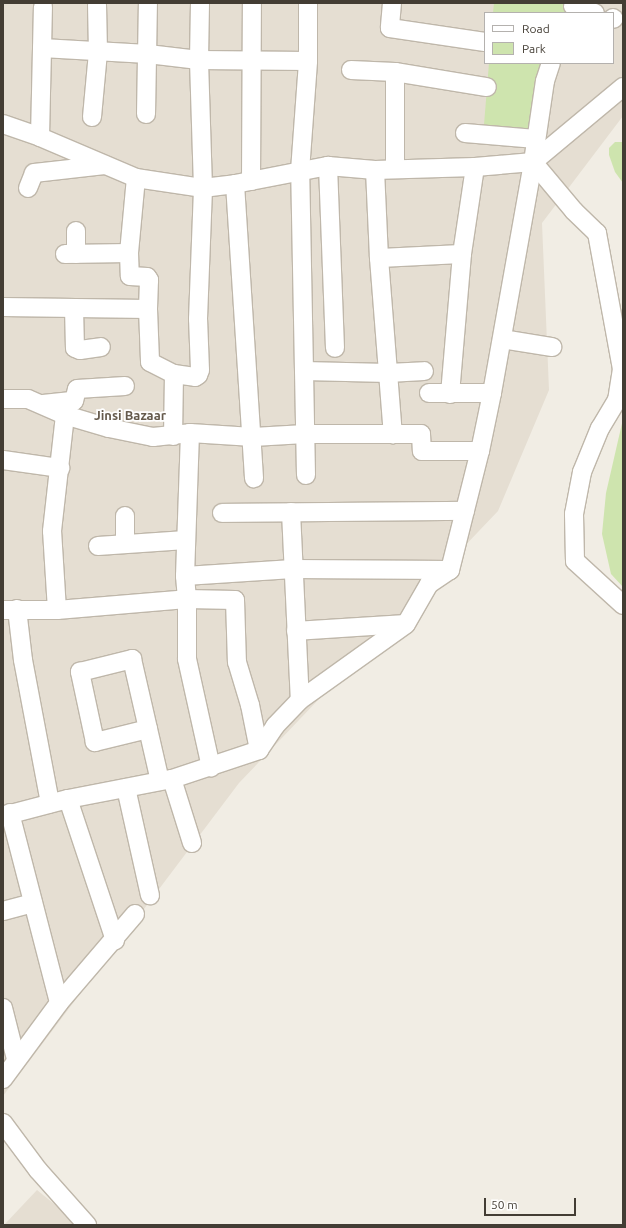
<!DOCTYPE html>
<html>
<head>
<meta charset="utf-8">
<style>
	body { margin:0 }
	#map { position:relative; width:626px; height:1228px; overflow:hidden; background:#f1ede4; font-family:Ubuntu,sans-serif }
	div>[style] { position:absolute }
	.residential>* { inset:0; background:#e5ded2 }
	.green>* { inset:0; background:#cee4ae }
	.roads { filter:drop-shadow(1px 0 #bfb7aa) drop-shadow(-1px 0 #bfb7aa) drop-shadow(0 1px #bfb7aa) drop-shadow(0 -1px #bfb7aa) }
	.minor>* { height:18px; margin:-9px; padding:0 9px; transform-origin:9px; border-radius:9px; background:#fff }
	span { translate:-50% -50%; white-space:nowrap; text-align:center; line-height:1.15; -webkit-text-stroke:3.5px #fff; paint-order:stroke }
	.neighbourhood-label { font-size:13px; color:#655a4c; font-weight:700 }
	.frame { position:absolute; inset:0; border:4px solid #433d34; pointer-events:none }
	.legend { position:absolute; left:484px; top:12px; width:130px; height:52px; box-sizing:border-box; background:#fff; border:1px solid #b4b1ae; margin:0; padding:5px 7px; list-style:none; font-size:12px; color:#433d34 }
	.legend li { display:flex; align-items:center; gap:8px; height:20px }
	.legend b { width:20px; border:1px solid #b4b1ae }
	.scale { position:absolute; left:484px; top:1198px; width:92px; height:18px; box-sizing:border-box; border:2px solid #433d34; border-top:0; padding-left:5px; font-size:12px; line-height:14px; white-space:nowrap; color:#433d34; -webkit-text-stroke:3px #fff; paint-order:stroke }
</style>
</head>
<body>
<div id="map">
	<div class="residential">
		<i style="clip-path:polygon(evenodd,3px 3px,623px 3px,623px 116px,542px 223px,549px 390px,498px 511px,239px 783px,3px 1096px,3px 3px,485px 13px,613px 13px,613px 63px,485px 63px,485px 13px)"></i>
		<i style="clip-path:polygon(37px 1190px,80px 1225px,4px 1225px)"></i>
	</div>
	<div class="green">
		<i style="clip-path:polygon(494px 3px,570px 3px,566px 13px,493px 13px)"></i>
		<i style="clip-path:polygon(489px 63px,547px 63px,529px 140px,483px 137px)"></i>
		<i style="clip-path:polygon(615px 142px,623px 142px,623px 183px,615px 172px,609px 155px,609px 148px)"></i>
		<i style="clip-path:polygon(623px 419px,623px 587px,611px 574px,602px 534px,606px 493px)"></i>
	</div>
	<div class="roads">
		<div class="minor">
			<i style="left:392px;top:3px;width:25px;rotate:95deg"></i>
			<i style="left:390px;top:28px;width:96px;rotate:8.4deg"></i>
			<i style="left:573px;top:6px;width:23px;rotate:18deg"></i>
			<i style="left:613px;top:18px;width:1px;rotate:45deg"></i>
			<i style="left:42px;top:48px;width:106px;rotate:3.2deg"></i>
			<i style="left:148px;top:54px;width:51px;rotate:6.7deg"></i>
			<i style="left:199px;top:60px;width:109px;rotate:0.5deg"></i>
			<i style="left:351px;top:70px;width:44px;rotate:2.6deg"></i>
			<i style="left:395px;top:72px;width:93px;rotate:9.3deg"></i>
			<i style="left:395px;top:72px;width:96px;rotate:90deg"></i>
			<i style="left:146px;top:114px;width:111px;rotate:-89deg"></i>
			<i style="left:92px;top:117px;width:65px;rotate:-84.7deg"></i>
			<i style="left:98px;top:52px;width:47px;rotate:-91.2deg"></i>
			<i style="left:3px;top:124px;width:39px;rotate:19deg"></i>
			<i style="left:40px;top:137px;width:104px;rotate:23.1deg"></i>
			<i style="left:136px;top:178px;width:68px;rotate:8.5deg"></i>
			<i style="left:203px;top:188px;width:32px;rotate:-7deg"></i>
			<i style="left:235px;top:184px;width:95px;rotate:-11deg"></i>
			<i style="left:328px;top:166px;width:47px;rotate:4.9deg"></i>
			<i style="left:375px;top:170px;width:100px;rotate:-1.7deg"></i>
			<i style="left:475px;top:167px;width:58px;rotate:-4.9deg"></i>
			<i style="left:533px;top:162px;width:117px;rotate:-39.8deg"></i>
			<i style="left:465px;top:133px;width:71px;rotate:4.8deg"></i>
			<i style="left:40px;top:137px;width:130px;rotate:-88.7deg"></i>
			<i style="left:533px;top:162px;width:64px;rotate:50.1deg"></i>
			<i style="left:574px;top:211px;width:32px;rotate:44deg"></i>
			<i style="left:597px;top:233px;width:138px;rotate:79.6deg"></i>
			<i style="left:622px;top:369px;width:31px;rotate:99deg"></i>
			<i style="left:617px;top:400px;width:33px;rotate:121deg"></i>
			<i style="left:600px;top:428px;width:48px;rotate:112.2deg"></i>
			<i style="left:582px;top:472px;width:43px;rotate:100.8deg"></i>
			<i style="left:574px;top:514px;width:47px;rotate:88.8deg"></i>
			<i style="left:575px;top:561px;width:65px;rotate:42.5deg"></i>
			<i style="left:328px;top:166px;width:182px;rotate:87.8deg"></i>
			<i style="left:375px;top:170px;width:88px;rotate:87.4deg"></i>
			<i style="left:379px;top:258px;width:177px;rotate:85.5deg"></i>
			<i style="left:251px;top:181px;width:178px;rotate:-89.7deg"></i>
			<i style="left:235px;top:184px;width:295px;rotate:86.3deg"></i>
			<i style="left:28px;top:188px;width:16px;rotate:-68deg"></i>
			<i style="left:34px;top:173px;width:71px;rotate:-6.4deg"></i>
			<i style="left:129px;top:253px;width:23px;rotate:88deg"></i>
			<i style="left:130px;top:276px;width:17px;rotate:3deg"></i>
			<i style="left:147px;top:277px;width:4px;rotate:56deg"></i>
			<i style="left:149px;top:280px;width:29px;rotate:92deg"></i>
			<i style="left:65px;top:254px;width:64px;rotate:-0.9deg"></i>
			<i style="left:129px;top:253px;width:75px;rotate:-84.7deg"></i>
			<i style="left:76px;top:254px;width:23px;rotate:-90deg"></i>
			<i style="left:379px;top:258px;width:83px;rotate:-2.8deg"></i>
			<i style="left:3px;top:307px;width:145px;rotate:0.8deg"></i>
			<i style="left:148px;top:309px;width:53px;rotate:87.8deg"></i>
			<i style="left:150px;top:362px;width:27px;rotate:27deg"></i>
			<i style="left:174px;top:374px;width:62px;rotate:90.9deg"></i>
			<i style="left:74px;top:308px;width:40px;rotate:88.6deg"></i>
			<i style="left:75px;top:348px;width:5px;rotate:22deg"></i>
			<i style="left:80px;top:350px;width:21px;rotate:-8deg"></i>
			<i style="left:502px;top:339px;width:51px;rotate:9.1deg"></i>
			<i style="left:304px;top:371px;width:84px;rotate:1.4deg"></i>
			<i style="left:388px;top:373px;width:36px;rotate:-3deg"></i>
			<i style="left:174px;top:374px;width:21px;rotate:8deg"></i>
			<i style="left:195px;top:377px;width:4px;rotate:-34deg"></i>
			<i style="left:198px;top:375px;width:5px;rotate:-68deg"></i>
			<i style="left:200px;top:370px;width:51px;rotate:-92.2deg"></i>
			<i style="left:198px;top:319px;width:131px;rotate:-87.8deg"></i>
			<i style="left:203px;top:188px;width:128px;rotate:-91.8deg"></i>
			<i style="left:199px;top:60px;width:57px;rotate:-89deg"></i>
			<i style="left:429px;top:393px;width:63px"></i>
			<i style="left:450px;top:394px;width:141px;rotate:-85.1deg"></i>
			<i style="left:462px;top:254px;width:88px;rotate:-81.5deg"></i>
			<i style="left:3px;top:399px;width:25px"></i>
			<i style="left:28px;top:399px;width:40px;rotate:23.4deg"></i>
			<i style="left:65px;top:415px;width:46px;rotate:16.5deg"></i>
			<i style="left:109px;top:428px;width:45px;rotate:11.6deg"></i>
			<i style="left:153px;top:437px;width:37px;rotate:-6deg"></i>
			<i style="left:190px;top:433px;width:63px;rotate:3.6deg"></i>
			<i style="left:253px;top:437px;width:52px;rotate:-3.3deg"></i>
			<i style="left:305px;top:434px;width:116px"></i>
			<i style="left:421px;top:434px;width:17px;rotate:87deg"></i>
			<i style="left:422px;top:451px;width:58px"></i>
			<i style="left:43px;top:404px;width:31px;rotate:-6deg"></i>
			<i style="left:74px;top:401px;width:12px;rotate:-76deg"></i>
			<i style="left:77px;top:389px;width:48px;rotate:-3.6deg"></i>
			<i style="left:190px;top:433px;width:143px;rotate:92deg"></i>
			<i style="left:185px;top:576px;width:23px;rotate:85deg"></i>
			<i style="left:187px;top:599px;width:60px;rotate:90deg"></i>
			<i style="left:187px;top:659px;width:111px;rotate:77.5deg"></i>
			<i style="left:3px;top:460px;width:58px;rotate:8deg"></i>
			<i style="left:306px;top:475px;width:304px;rotate:-91.1deg"></i>
			<i style="left:300px;top:171px;width:110px;rotate:-85.8deg"></i>
			<i style="left:308px;top:61px;width:58px;rotate:-90deg"></i>
			<i style="left:291px;top:512px;width:188px;rotate:87.3deg"></i>
			<i style="left:222px;top:513px;width:243px;rotate:-0.5deg"></i>
			<i style="left:125px;top:516px;width:28px;rotate:90deg"></i>
			<i style="left:98px;top:546px;width:88px;rotate:-3.9deg"></i>
			<i style="left:185px;top:576px;width:108px;rotate:-3.7deg"></i>
			<i style="left:293px;top:569px;width:157px;rotate:0.4deg"></i>
			<i style="left:17px;top:609px;width:51px;rotate:83.3deg"></i>
			<i style="left:23px;top:660px;width:146px;rotate:79.3deg"></i>
			<i style="left:3px;top:610px;width:54px"></i>
			<i style="left:57px;top:610px;width:130px;rotate:-4.8deg"></i>
			<i style="left:187px;top:599px;width:48px;rotate:1.2deg"></i>
			<i style="left:235px;top:600px;width:62px;rotate:88.2deg"></i>
			<i style="left:237px;top:662px;width:45px;rotate:73.2deg"></i>
			<i style="left:250px;top:705px;width:46px;rotate:78.7deg"></i>
			<i style="left:57px;top:610px;width:79px;rotate:-93.6deg"></i>
			<i style="left:52px;top:531px;width:117px;rotate:-83.6deg"></i>
			<i style="left:296px;top:631px;width:109px;rotate:-3.7deg"></i>
			<i style="left:148px;top:729px;width:55px;rotate:166.2deg"></i>
			<i style="left:95px;top:742px;width:72px;rotate:-102.1deg"></i>
			<i style="left:80px;top:672px;width:54px;rotate:-14deg"></i>
			<i style="left:132px;top:659px;width:125px;rotate:77.1deg"></i>
			<i style="left:172px;top:779px;width:67px;rotate:72.6deg"></i>
			<i style="left:126px;top:788px;width:110px;rotate:77.4deg"></i>
			<i style="left:68px;top:799px;width:149px;rotate:71.6deg"></i>
			<i style="left:10px;top:813px;width:196px;rotate:75.5deg"></i>
			<i style="left:3px;top:816px;width:67px;rotate:-14.7deg"></i>
			<i style="left:68px;top:799px;width:106px;rotate:-10.9deg"></i>
			<i style="left:172px;top:779px;width:92px;rotate:-18.4deg"></i>
			<i style="left:259px;top:750px;width:29px;rotate:-56deg"></i>
			<i style="left:275px;top:726px;width:36px;rotate:-46deg"></i>
			<i style="left:300px;top:700px;width:130px;rotate:-35.6deg"></i>
			<i style="left:406px;top:624px;width:46px;rotate:-60.1deg"></i>
			<i style="left:429px;top:584px;width:25px;rotate:-34deg"></i>
			<i style="left:450px;top:570px;width:123px;rotate:-75.9deg"></i>
			<i style="left:480px;top:451px;width:59px;rotate:-78.3deg"></i>
			<i style="left:492px;top:393px;width:235px;rotate:-79.9deg"></i>
			<i style="left:533px;top:162px;width:82px;rotate:-81.6deg"></i>
			<i style="left:545px;top:81px;width:19px;rotate:-72deg"></i>
			<i style="left:3px;top:911px;width:31px;rotate:-15deg"></i>
			<i style="left:3px;top:1008px;width:53px;rotate:75.7deg"></i>
			<i style="left:3px;top:1079px;width:94px;rotate:-53.6deg"></i>
			<i style="left:59px;top:1003px;width:117px;rotate:-49.5deg"></i>
			<i style="left:3px;top:1123px;width:59px;rotate:53.3deg"></i>
			<i style="left:38px;top:1170px;width:74px;rotate:48.3deg"></i>
		</div>
	</div>
	<div class="neighbourhood-label">
		<span style="left:130px;top:415px">Jinsi Bazaar</span>
	</div>
	<div class="frame"></div>
	<ul class="legend">
	<li><b style="height:5px;background:#fff"></b>Road</li>
	<li><b style="height:11px;background:#cee4ae"></b>Park</li>
	</ul>
	<div class="scale">50 m</div>
</div>
</body>
</html>
